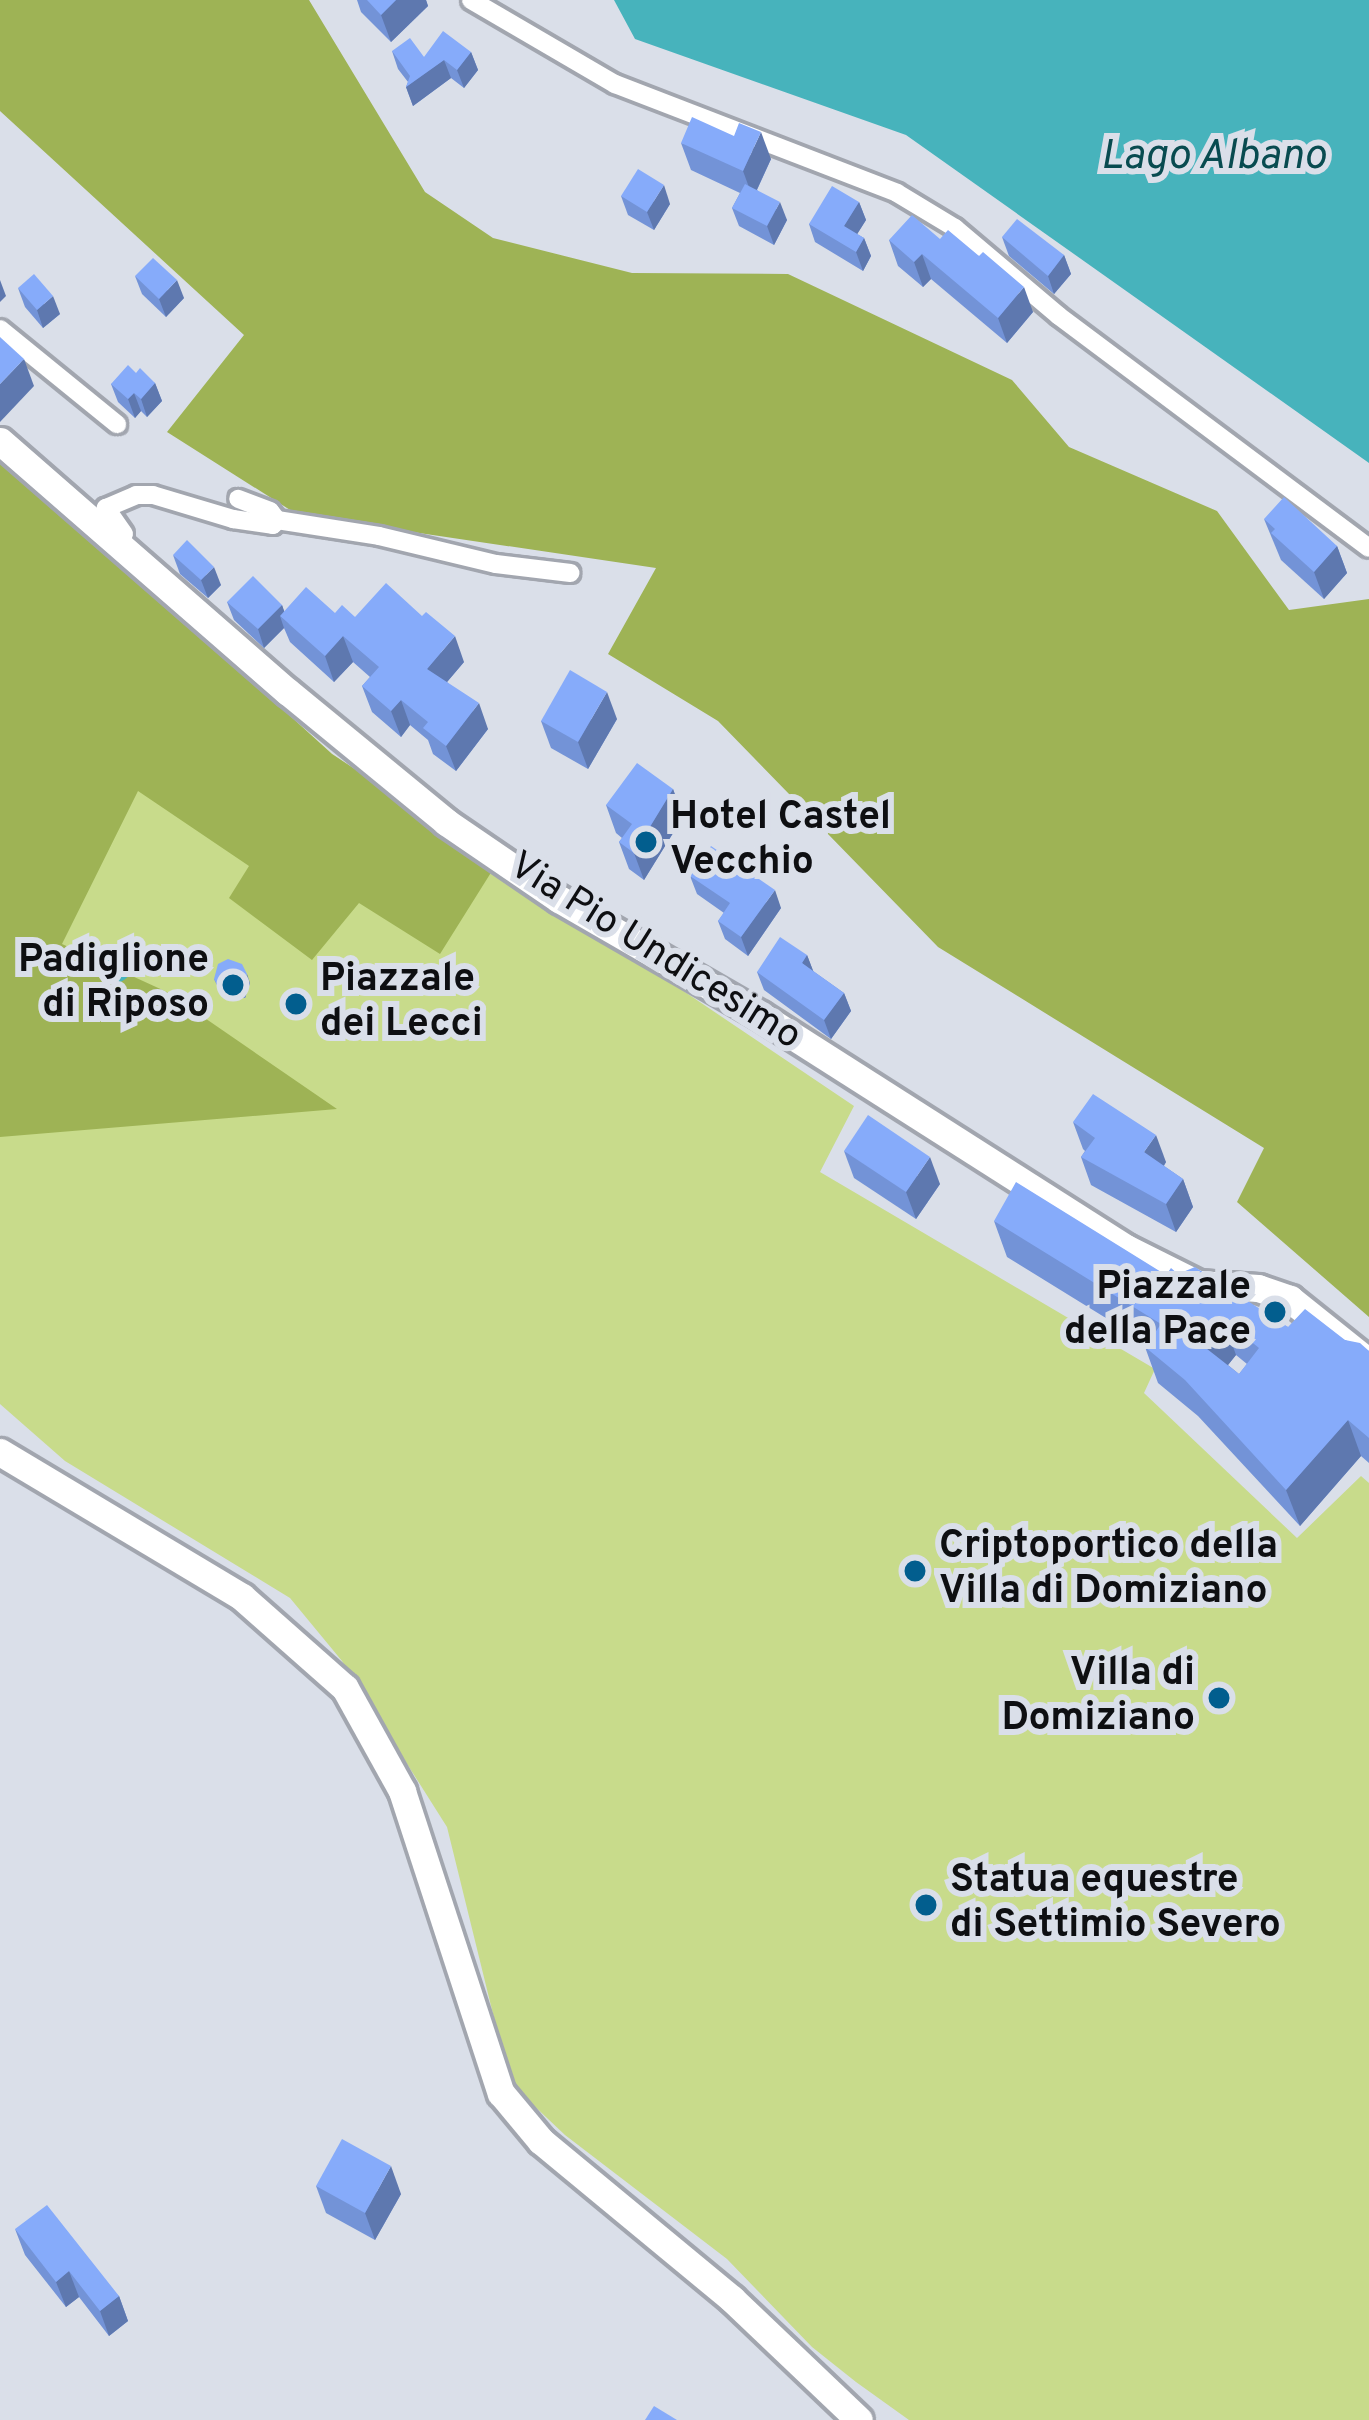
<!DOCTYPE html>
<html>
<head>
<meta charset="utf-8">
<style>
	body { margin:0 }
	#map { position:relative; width:1369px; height:2420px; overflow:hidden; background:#dadfe9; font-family:Overpass,sans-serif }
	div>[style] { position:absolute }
	.green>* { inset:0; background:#c8db8b }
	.forest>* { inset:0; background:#9eb355 }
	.water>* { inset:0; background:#47b3bc }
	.round { border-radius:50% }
	.roads { filter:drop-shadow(3px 0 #a2a6af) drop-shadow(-3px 0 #a2a6af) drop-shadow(0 3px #a2a6af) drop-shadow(0 -3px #a2a6af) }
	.street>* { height:18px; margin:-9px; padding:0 9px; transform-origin:9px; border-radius:9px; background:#fff }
	.secondary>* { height:27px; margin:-13.5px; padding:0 13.5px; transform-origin:13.5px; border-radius:13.5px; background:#fff }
	.wall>* { inset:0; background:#7393d7 }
	.shaded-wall>* { inset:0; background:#5e78af }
	.building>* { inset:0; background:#86abfa }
	.dots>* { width:33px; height:33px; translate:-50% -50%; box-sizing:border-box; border:6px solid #dadfe9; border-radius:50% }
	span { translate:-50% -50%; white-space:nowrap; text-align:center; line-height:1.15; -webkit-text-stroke:12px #dadfe9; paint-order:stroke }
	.poi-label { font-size:39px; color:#0e0f12; font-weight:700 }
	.left { translate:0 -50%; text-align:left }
	.right { translate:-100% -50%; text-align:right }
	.street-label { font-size:39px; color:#0e0f12 }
	.water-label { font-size:42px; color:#084b50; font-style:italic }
</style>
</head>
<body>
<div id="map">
	<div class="green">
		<i style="clip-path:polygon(0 453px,332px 754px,854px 1106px,820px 1172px,1155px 1369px,1144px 1393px,1297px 1538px,1361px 1476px,1369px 1483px,1369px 2420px,909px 2420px,856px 2382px,812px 2347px,727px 2259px,565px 2135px,510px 2083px,447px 1827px,342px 1661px,290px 1598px,65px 1461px,0 1404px)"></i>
	</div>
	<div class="forest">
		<i style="clip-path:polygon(0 0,309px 0,425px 192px,493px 238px,632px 273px,788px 274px,1012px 380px,1069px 447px,1217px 511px,1289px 610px,1369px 599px,1369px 1317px,1237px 1202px,1264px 1148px,938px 947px,718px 721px,608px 654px,656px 568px,298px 515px,167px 432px,244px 335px,0 111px)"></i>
		<i style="clip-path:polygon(0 453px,332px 754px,497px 863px,440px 954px,359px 903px,312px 960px,229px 898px,249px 866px,138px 791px,62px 944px,167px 992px,337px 1109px,0 1137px)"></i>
	</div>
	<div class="water">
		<i style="clip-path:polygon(614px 0,1369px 0,1369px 463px,906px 135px,635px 39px)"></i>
		<i class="round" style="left:96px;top:947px;width:36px;height:36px"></i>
	</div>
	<div class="roads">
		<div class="street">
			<i style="left:471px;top:0;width:167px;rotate:30.3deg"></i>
			<i style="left:615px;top:84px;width:302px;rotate:21.1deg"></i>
			<i style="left:897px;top:193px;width:68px;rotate:31.1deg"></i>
			<i style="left:955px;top:228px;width:136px;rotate:40.2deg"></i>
			<i style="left:1059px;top:316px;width:387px;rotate:36.8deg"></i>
			<i style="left:0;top:329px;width:151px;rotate:39.1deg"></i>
			<i style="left:277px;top:520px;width:103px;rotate:8.9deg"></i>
			<i style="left:379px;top:536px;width:120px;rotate:13.5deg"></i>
			<i style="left:496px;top:564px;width:75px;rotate:6.9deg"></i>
			<i style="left:124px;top:534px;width:32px;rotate:-125deg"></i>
			<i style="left:106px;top:508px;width:33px;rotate:-23deg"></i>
			<i style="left:136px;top:495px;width:17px"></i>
			<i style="left:153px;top:495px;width:84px;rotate:16.7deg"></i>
			<i style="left:233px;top:519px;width:40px;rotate:8.5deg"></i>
			<i style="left:273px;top:525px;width:6px;rotate:-51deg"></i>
			<i style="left:277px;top:520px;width:11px;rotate:-128deg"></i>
			<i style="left:270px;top:511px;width:34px;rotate:-159deg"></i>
		</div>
		<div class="secondary">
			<i style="left:0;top:441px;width:382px;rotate:41.1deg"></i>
			<i style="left:288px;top:692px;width:205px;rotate:39.4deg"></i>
			<i style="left:446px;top:822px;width:137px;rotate:34.3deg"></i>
			<i style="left:559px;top:899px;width:232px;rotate:30deg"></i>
			<i style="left:760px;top:1015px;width:434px;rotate:32.5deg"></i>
			<i style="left:1126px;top:1248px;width:80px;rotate:26.6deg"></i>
			<i style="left:1198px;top:1284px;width:60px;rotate:3.8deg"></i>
			<i style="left:1258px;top:1288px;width:34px;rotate:19deg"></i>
			<i style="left:1290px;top:1299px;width:101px;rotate:38.6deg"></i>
			<i style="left:0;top:1452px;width:282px;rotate:30.9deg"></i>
			<i style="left:242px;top:1597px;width:137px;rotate:41.5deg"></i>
			<i style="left:345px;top:1688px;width:118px;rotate:61deg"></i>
			<i style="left:402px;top:1791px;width:318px;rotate:71.9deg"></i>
			<i style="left:501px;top:2093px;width:62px;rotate:50.2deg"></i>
			<i style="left:541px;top:2141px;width:248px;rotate:39.6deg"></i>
			<i style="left:732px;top:2299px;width:175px;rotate:43.6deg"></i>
		</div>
	</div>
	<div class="wall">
		<i style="clip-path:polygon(357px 0,426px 0,428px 6px,391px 42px,361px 12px)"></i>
		<i style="clip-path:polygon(392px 51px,424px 57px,471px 52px,478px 70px,464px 88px,451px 78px,413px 106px,406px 87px,408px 82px,398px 69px)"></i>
		<i style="clip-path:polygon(681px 143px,771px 159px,757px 190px,787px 220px,774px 245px,739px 226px,732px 208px,740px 193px,691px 170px)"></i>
		<i style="clip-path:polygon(621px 196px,670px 204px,654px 230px,628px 215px)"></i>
		<i style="clip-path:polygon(859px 202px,866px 220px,857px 234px,864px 238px,871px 256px,863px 271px,815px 242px,809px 224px)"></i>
		<i style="clip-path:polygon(1002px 237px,1064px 255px,1071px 274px,1054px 294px,1009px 256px)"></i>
		<i style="clip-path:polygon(940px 239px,979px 256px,1033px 312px,1007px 343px,931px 279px,923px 287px,898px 266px,889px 240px)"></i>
		<i style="clip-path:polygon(135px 276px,184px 298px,166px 317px,142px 294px)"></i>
		<i style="clip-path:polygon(18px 288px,60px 314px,43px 328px,25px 307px)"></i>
		<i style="clip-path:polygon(136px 373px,155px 383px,162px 401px,147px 417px,141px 411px,135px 418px,118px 402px,111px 384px)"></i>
		<i style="clip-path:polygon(1264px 519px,1337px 546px,1347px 573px,1324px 599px,1281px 560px)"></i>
		<i style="clip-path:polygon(173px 555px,221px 585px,208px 598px,180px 574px)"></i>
		<i style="clip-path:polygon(227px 602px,282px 605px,284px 612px,335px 613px,355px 617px,464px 662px,447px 682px,488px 729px,456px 771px,433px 754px,428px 740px,410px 725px,401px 737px,372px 712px,362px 686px,370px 677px,353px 662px,334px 682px,290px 642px,284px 628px,264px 648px,234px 620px)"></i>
		<i style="clip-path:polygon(617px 719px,588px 769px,551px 748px,541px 721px)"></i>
		<i style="clip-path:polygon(673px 789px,683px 817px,644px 880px,629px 869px,619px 842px,622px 838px,616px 833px,606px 805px)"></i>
		<i style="clip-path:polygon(690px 876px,781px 908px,748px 956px,725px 939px,718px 921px,724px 913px,697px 894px)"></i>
		<i style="clip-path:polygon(807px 955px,813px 971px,844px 993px,851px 1011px,831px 1039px,764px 990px,757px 972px)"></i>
		<i style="clip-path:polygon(214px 979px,250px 983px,245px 998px,223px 998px)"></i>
		<i style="clip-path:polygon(1073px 1122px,1166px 1162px,1164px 1166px,1183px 1179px,1193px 1207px,1176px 1232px,1091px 1185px,1081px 1157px,1085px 1151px,1083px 1149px)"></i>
		<i style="clip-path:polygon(844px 1151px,940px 1184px,916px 1219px,854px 1178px)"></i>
		<i style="clip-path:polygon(evenodd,994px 1221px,1166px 1275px,1178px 1274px,1288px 1327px,1345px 1340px,1369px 1351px,1369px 1463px,1361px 1456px,1300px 1526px,1198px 1416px,1158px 1383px,1145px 1347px,1148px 1344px,1007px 1257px,994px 1221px,1236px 1355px,1247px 1364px,1239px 1374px,1228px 1365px,1236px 1355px)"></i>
		<i style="clip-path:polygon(316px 2186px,401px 2194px,375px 2240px,326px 2213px)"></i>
		<i style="clip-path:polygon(15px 2229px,119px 2296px,128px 2321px,109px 2336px,79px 2297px,66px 2307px,25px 2255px)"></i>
	</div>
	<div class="shaded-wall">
		<i style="clip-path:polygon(396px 0,426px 0,428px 6px,391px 42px,381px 15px)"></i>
		<i style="clip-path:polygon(471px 52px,478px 70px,464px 88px,457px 70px)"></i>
		<i style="clip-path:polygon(444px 60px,451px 78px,413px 106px,406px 87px)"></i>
		<i style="clip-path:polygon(761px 132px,771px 159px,753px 198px,743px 171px)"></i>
		<i style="clip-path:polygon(664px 185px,670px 204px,654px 230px,647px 212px)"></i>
		<i style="clip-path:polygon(780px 202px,787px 220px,774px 245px,767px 226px)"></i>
		<i style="clip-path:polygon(859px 202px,866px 220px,851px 244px,844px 226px)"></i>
		<i style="clip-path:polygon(864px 238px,871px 256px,863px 271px,856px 252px)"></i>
		<i style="clip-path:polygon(922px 254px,931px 279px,923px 287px,914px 262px)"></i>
		<i style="clip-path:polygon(1064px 255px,1071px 274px,1054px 294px,1048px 276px)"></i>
		<i style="clip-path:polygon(0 280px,6px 296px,0 302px)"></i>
		<i style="clip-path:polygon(177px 280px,184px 298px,166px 317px,159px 299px)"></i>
		<i style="clip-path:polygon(1024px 287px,1033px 312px,1007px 343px,998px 318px)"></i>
		<i style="clip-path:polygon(53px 296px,60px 314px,43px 328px,37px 310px)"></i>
		<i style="clip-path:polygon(24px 359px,34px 386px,0 422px,0 384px)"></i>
		<i style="clip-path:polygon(155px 383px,162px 401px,147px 417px,141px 399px)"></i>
		<i style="clip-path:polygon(134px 393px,141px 411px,135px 418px,128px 399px)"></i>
		<i style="clip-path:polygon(1337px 546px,1347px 573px,1324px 599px,1314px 572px)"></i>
		<i style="clip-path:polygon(214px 567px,221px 585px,208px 598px,201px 580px)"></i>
		<i style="clip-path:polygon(282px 605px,289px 624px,280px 616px,284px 628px,264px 648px,258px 629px)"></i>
		<i style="clip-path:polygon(343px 636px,353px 662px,334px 682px,325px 656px)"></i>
		<i style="clip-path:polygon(455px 636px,464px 662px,436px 695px,427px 669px)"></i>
		<i style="clip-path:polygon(607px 692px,617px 719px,588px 769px,578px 742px)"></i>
		<i style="clip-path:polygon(401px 700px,410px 725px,401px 737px,391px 711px)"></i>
		<i style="clip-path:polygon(479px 703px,488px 729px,456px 771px,446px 746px)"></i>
		<i style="clip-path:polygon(673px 789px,683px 817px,644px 880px,634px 853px)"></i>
		<i style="clip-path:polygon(775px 890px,781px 908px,748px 956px,741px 937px)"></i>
		<i style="clip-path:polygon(807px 955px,814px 973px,802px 963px)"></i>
		<i style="clip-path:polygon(247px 974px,250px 983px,245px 998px,241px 988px)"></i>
		<i style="clip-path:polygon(844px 993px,851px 1011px,831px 1039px,824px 1020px)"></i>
		<i style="clip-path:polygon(1156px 1135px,1166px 1162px,1154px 1180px,1144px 1152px)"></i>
		<i style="clip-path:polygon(930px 1157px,940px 1184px,916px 1219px,906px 1192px)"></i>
		<i style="clip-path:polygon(1183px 1179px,1193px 1207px,1176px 1232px,1166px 1204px)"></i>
		<i style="clip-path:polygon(1223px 1319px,1236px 1355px,1215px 1381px,1202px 1345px)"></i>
		<i style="clip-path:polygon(1348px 1420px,1361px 1456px,1300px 1526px,1286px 1490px)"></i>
		<i style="clip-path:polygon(391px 2166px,401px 2194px,375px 2240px,365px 2213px)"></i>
		<i style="clip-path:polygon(69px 2271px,79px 2297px,66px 2307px,56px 2282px)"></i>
		<i style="clip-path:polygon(119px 2296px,128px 2321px,109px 2336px,100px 2311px)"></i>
	</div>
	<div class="building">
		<i style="clip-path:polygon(367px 0,396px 0,381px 15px)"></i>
		<i style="clip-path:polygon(443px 31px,471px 52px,457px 70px,444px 60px,406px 87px,410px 76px,392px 51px,410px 38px,424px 57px)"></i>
		<i style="clip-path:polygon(692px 117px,734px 136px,739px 123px,761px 132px,743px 171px,681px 143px)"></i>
		<i style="clip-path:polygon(638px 169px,664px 185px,647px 212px,621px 196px)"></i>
		<i style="clip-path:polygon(745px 184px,780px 202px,767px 226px,732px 208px)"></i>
		<i style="clip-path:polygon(832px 186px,859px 202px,844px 226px,864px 238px,856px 252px,809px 224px)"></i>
		<i style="clip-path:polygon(912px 215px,940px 239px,948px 230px,979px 256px,983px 252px,1024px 287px,998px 318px,922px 254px,914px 262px,889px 240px)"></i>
		<i style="clip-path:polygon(1017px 219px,1064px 255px,1048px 276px,1002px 237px)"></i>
		<i style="clip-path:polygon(153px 258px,177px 280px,159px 299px,135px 276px)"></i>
		<i style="clip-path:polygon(34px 274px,53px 296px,37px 310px,18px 288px)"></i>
		<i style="clip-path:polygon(0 337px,24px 359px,0 384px)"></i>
		<i style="clip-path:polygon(128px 365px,136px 373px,140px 368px,155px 383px,141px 399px,134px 393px,128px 399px,111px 384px)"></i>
		<i style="clip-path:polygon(1284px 497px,1337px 546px,1314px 572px,1271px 533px,1275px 529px,1264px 519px)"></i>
		<i style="clip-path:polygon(187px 540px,214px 567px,201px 580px,173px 555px)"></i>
		<i style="clip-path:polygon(253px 576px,282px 605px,258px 629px,227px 602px)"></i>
		<i style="clip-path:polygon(386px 583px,422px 616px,426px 612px,455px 636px,427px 669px,479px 703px,446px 746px,423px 728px,428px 722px,401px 700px,391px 711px,362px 686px,379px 667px,343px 636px,325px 656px,280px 616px,306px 587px,335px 613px,342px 605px,355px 617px)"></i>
		<i style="clip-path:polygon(570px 670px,607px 692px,578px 742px,541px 721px)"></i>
		<i style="clip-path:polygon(637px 763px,673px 789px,634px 853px,619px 842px,632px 824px,606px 805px)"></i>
		<i style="clip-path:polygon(711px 846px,775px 890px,741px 937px,718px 921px,730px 903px,690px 876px)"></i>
		<i style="clip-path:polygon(780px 937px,807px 955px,802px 963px,844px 993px,824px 1020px,757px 972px)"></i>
		<i style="clip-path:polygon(228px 959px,242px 964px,247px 974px,241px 988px,220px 989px,214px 979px,218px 964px)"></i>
		<i style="clip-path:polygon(1093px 1094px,1156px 1135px,1144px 1152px,1183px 1179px,1166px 1204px,1081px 1157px,1095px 1138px,1073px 1122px)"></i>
		<i style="clip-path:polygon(868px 1115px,930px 1157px,906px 1192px,844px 1151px)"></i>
		<i style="clip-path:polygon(evenodd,1016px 1182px,1166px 1275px,1171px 1268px,1178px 1274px,1195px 1267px,1288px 1327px,1305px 1309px,1345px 1340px,1360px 1343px,1369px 1351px,1369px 1438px,1348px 1420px,1286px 1490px,1185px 1380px,1145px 1347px,1161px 1324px,994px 1221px,1016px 1182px,1223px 1319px,1259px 1348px,1239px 1374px,1202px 1345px,1223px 1319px)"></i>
		<i style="clip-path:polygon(342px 2139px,391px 2166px,365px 2213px,316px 2186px)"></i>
		<i style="clip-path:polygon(47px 2205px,119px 2296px,100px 2311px,69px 2271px,56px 2282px,15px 2229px)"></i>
		<i style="clip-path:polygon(654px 2406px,677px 2420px,645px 2420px)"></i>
	</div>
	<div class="dots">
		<i style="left:646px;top:842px;background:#025e8e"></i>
		<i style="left:233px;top:985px;background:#025e8e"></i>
		<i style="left:296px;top:1004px;background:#025e8e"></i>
		<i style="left:1275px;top:1312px;background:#025e8e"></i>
		<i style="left:915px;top:1571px;background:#025e8e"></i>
		<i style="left:1219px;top:1698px;background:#025e8e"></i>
		<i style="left:926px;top:1905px;background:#025e8e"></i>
	</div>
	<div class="poi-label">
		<span class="left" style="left:670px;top:842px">Hotel Castel<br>Vecchio</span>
		<span class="right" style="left:209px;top:985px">Padiglione<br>di Riposo</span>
		<span class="left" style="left:320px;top:1004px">Piazzale<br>dei Lecci</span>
		<span class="right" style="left:1251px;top:1312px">Piazzale<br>della Pace</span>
		<span class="left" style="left:939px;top:1571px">Criptoportico della<br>Villa di Domiziano</span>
		<span class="right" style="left:1195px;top:1698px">Villa di<br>Domiziano</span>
		<span class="left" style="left:950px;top:1905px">Statua equestre<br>di Settimio Severo</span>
	</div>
	<div class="street-label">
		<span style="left:654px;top:953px;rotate:32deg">Via Pio Undicesimo</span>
	</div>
	<div class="water-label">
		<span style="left:1213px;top:158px">Lago Albano</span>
	</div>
</div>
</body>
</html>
